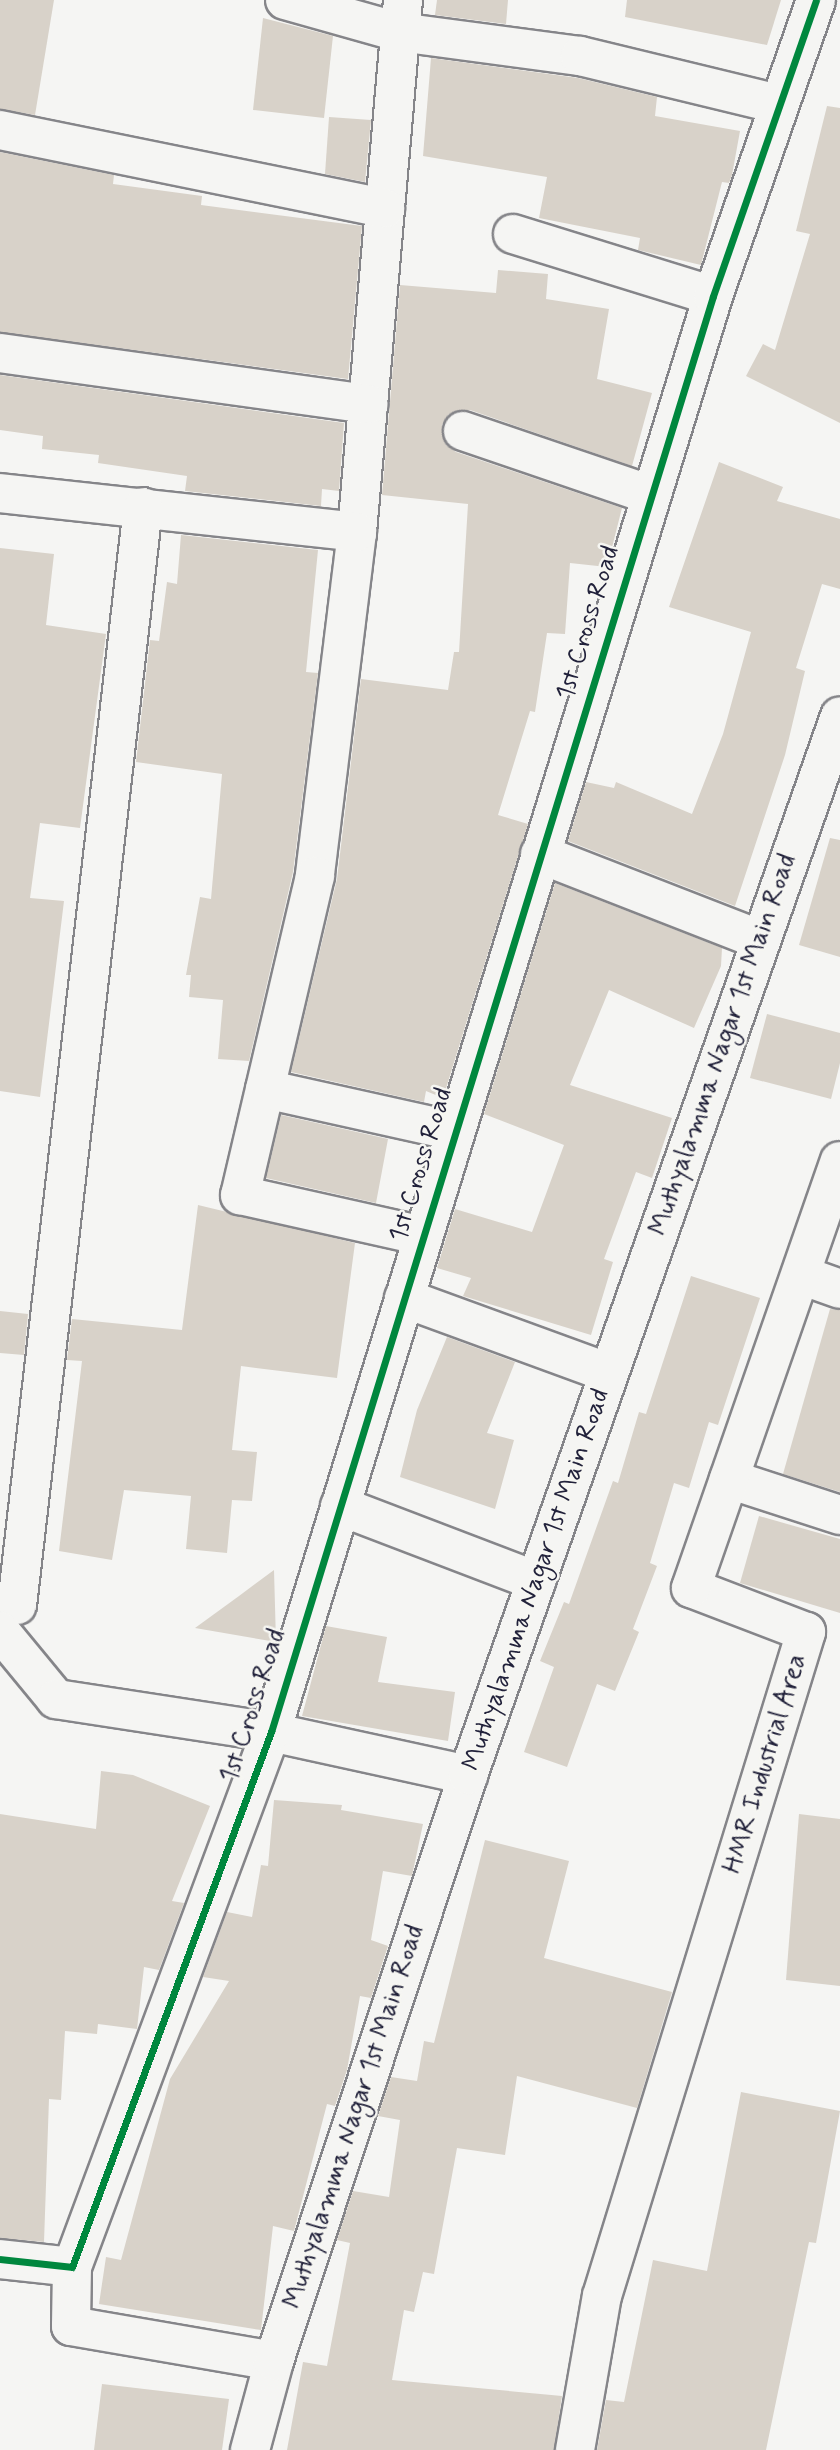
<!DOCTYPE html>
<html>
<head>
<meta charset="utf-8">
<style>
	body { margin:0 }
	#map { position:relative; width:840px; height:2450px; overflow:hidden; background:#f5f5f3; font-family:Mynerve,sans-serif }
	div>[style] { position:absolute }
	.building>* { inset:0; background:#d8d2c9 }
	.roads { filter:drop-shadow(2px 0 #858589) drop-shadow(-2px 0 #858589) drop-shadow(0 2px #858589) drop-shadow(0 -2px #858589) }
	.minor>* { height:38px; margin:-19px; padding:0 19px; transform-origin:19px; border-radius:19px; background:#f5f5f3 }
	.cycleway>* { height:7px; margin:-3.5px; padding:0 3.5px; transform-origin:3.5px; border-radius:3.5px; background:#00873e }
	span { translate:-50% -50%; white-space:nowrap; text-align:center; line-height:1.15; -webkit-text-stroke:5px #f6f6f2; paint-order:stroke }
	.street-label { font-size:26px; color:#22223b }
</style>
</head>
<body>
<div id="map">
	<div class="building">
		<i style="clip-path:polygon(0 0,54px 0,35px 115px,0 109px)"></i>
		<i style="clip-path:polygon(437px 0,508px 0,506px 24px,435px 15px)"></i>
		<i style="clip-path:polygon(627px 0,781px 0,767px 45px,625px 17px)"></i>
		<i style="clip-path:polygon(263px 18px,333px 36px,324px 118px,253px 110px)"></i>
		<i style="clip-path:polygon(431px 58px,578px 78px,657px 97px,655px 116px,740px 131px,732px 175px,729px 183px,722px 182px,701px 265px,638px 250px,640px 238px,539px 218px,547px 177px,423px 156px)"></i>
		<i style="clip-path:polygon(827px 106px,840px 108px,840px 423px,746px 376px,763px 344px,775px 350px,810px 234px,796px 231px)"></i>
		<i style="clip-path:polygon(329px 117px,371px 120px,365px 182px,325px 174px)"></i>
		<i style="clip-path:polygon(0 152px,114px 175px,113px 184px,202px 196px,201px 205px,362px 226px,348px 379px,0 332px)"></i>
		<i style="clip-path:polygon(498px 270px,548px 274px,546px 299px,609px 309px,597px 379px,652px 393px,632px 466px,470px 410px,449px 414px,442px 425px,446px 445px,456px 452px,622px 508px,607px 567px,570px 563px,565px 634px,547px 633px,535px 712px,530px 711px,498px 815px,528px 824px,443px 1098px,426px 1091px,424px 1102px,291px 1072px,337px 879px,361px 679px,448px 690px,454px 652px,459px 652px,468px 504px,382px 495px,400px 285px,496px 293px)"></i>
		<i style="clip-path:polygon(0 375px,344px 423px,339px 491px,322px 489px,321px 506px,185px 491px,187px 476px,98px 463px,99px 455px,42px 449px,43px 436px,0 430px)"></i>
		<i style="clip-path:polygon(719px 462px,783px 487px,777px 501px,840px 519px,840px 589px,822px 584px,796px 668px,805px 671px,785px 755px,735px 906px,568px 841px,586px 782px,614px 788px,616px 782px,692px 814px,723px 734px,751px 632px,669px 607px)"></i>
		<i style="clip-path:polygon(181px 535px,318px 550px,306px 672px,318px 673px,293px 872px,249px 1061px,218px 1059px,223px 1000px,189px 997px,191px 975px,186px 975px,200px 897px,211px 899px,222px 774px,136px 762px,150px 640px,159px 641px,167px 582px,177px 584px)"></i>
		<i style="clip-path:polygon(0 548px,54px 554px,46px 625px,106px 634px,80px 828px,40px 823px,30px 898px,64px 901px,40px 1097px,0 1091px)"></i>
		<i style="clip-path:polygon(830px 838px,840px 840px,840px 957px,799px 945px)"></i>
		<i style="clip-path:polygon(555px 883px,722px 948px,721px 966px,694px 1028px,609px 990px,570px 1085px,672px 1118px,652px 1178px,636px 1172px,604px 1259px,613px 1262px,591px 1335px,463px 1296px,471px 1278px,437px 1268px,455px 1209px,532px 1232px,564px 1145px,484px 1114px)"></i>
		<i style="clip-path:polygon(767px 1014px,840px 1033px,840px 1063px,831px 1099px,750px 1078px)"></i>
		<i style="clip-path:polygon(281px 1115px,388px 1139px,376px 1203px,266px 1178px)"></i>
		<i style="clip-path:polygon(198px 1205px,355px 1243px,337px 1378px,241px 1366px,232px 1450px,257px 1452px,252px 1501px,232px 1500px,227px 1553px,186px 1549px,191px 1496px,124px 1490px,112px 1560px,59px 1551px,82px 1361px,67px 1360px,72px 1319px,182px 1330px)"></i>
		<i style="clip-path:polygon(691px 1276px,760px 1298px,718px 1425px,709px 1422px,689px 1488px,674px 1483px,650px 1563px,657px 1566px,633px 1629px,639px 1632px,615px 1691px,597px 1684px,567px 1767px,524px 1752px,554px 1667px,540px 1661px,564px 1602px,569px 1604px,613px 1481px,618px 1483px,639px 1412px,646px 1414px)"></i>
		<i style="clip-path:polygon(830px 1309px,840px 1310px,840px 1492px,783px 1474px)"></i>
		<i style="clip-path:polygon(0 1311px,28px 1314px,24px 1355px,0 1353px)"></i>
		<i style="clip-path:polygon(447px 1337px,515px 1362px,487px 1433px,514px 1440px,495px 1509px,400px 1477px,417px 1410px)"></i>
		<i style="clip-path:polygon(759px 1516px,840px 1539px,840px 1613px,740px 1583px)"></i>
		<i style="clip-path:polygon(274px 1570px,276px 1642px,195px 1628px,239px 1596px)"></i>
		<i style="clip-path:polygon(326px 1626px,387px 1637px,378px 1682px,455px 1692px,448px 1741px,302px 1716px)"></i>
		<i style="clip-path:polygon(101px 1771px,133px 1775px,210px 1806px,172px 1901px,184px 1903px,159px 1970px,144px 1967px,137px 2029px,98px 2024px,97px 2034px,65px 2031px,61px 2100px,49px 2099px,44px 2242px,0 2238px,0 1814px,96px 1829px)"></i>
		<i style="clip-path:polygon(274px 1800px,342px 1805px,341px 1810px,423px 1824px,412px 1876px,383px 1871px,371px 1940px,388px 1946px,371px 1998px,360px 1996px,347px 2070px,335px 2106px,327px 2104px,294px 2231px,273px 2226px,261px 2330px,99px 2304px,106px 2257px,121px 2260px,170px 2079px,229px 1981px,203px 1977px,227px 1912px,252px 1917px,261px 1865px,268px 1866px)"></i>
		<i style="clip-path:polygon(799px 1814px,840px 1819px,840px 1986px,786px 1980px)"></i>
		<i style="clip-path:polygon(485px 1840px,569px 1861px,544px 1958px,672px 1992px,637px 2108px,517px 2076px,505px 2155px,457px 2148px,434px 2274px,423px 2272px,414px 2312px,404px 2310px,392px 2380px,562px 2396px,554px 2450px,287px 2450px,303px 2362px,327px 2366px,350px 2243px,337px 2240px,353px 2191px,389px 2197px,400px 2120px,378px 2116px,391px 2077px,417px 2081px,424px 2041px,434px 2043px)"></i>
		<i style="clip-path:polygon(741px 2092px,840px 2111px,816px 2243px,809px 2242px,766px 2450px,597px 2450px,606px 2400px,624px 2402px,653px 2260px,707px 2271px)"></i>
		<i style="clip-path:polygon(102px 2384px,229px 2399px,222px 2450px,94px 2450px)"></i>
	</div>
	<div class="roads">
		<div class="minor">
			<i style="left:285px;top:0;width:118px;rotate:15.7deg"></i>
			<i style="left:399px;top:32px;width:183px;rotate:7.6deg"></i>
			<i style="left:580px;top:56px;width:204px;rotate:13.6deg"></i>
			<i style="left:403px;top:0;width:534px;rotate:94.94deg"></i>
			<i style="left:357px;top:532px;width:347px;rotate:97deg"></i>
			<i style="left:315px;top:876px;width:328px;rotate:103.2deg"></i>
			<i style="left:240px;top:1195px;width:188px;rotate:12.6deg"></i>
			<i style="left:0;top:130px;width:393px;rotate:11.5deg"></i>
			<i style="left:513px;top:234px;width:209px;rotate:17.2deg"></i>
			<i style="left:0;top:353px;width:372px;rotate:7.9deg"></i>
			<i style="left:463px;top:431px;width:199px;rotate:18.8deg"></i>
			<i style="left:0;top:493px;width:359px;rotate:6.2deg"></i>
			<i style="left:540px;top:854px;width:237px;rotate:21.3deg"></i>
			<i style="left:265px;top:1089px;width:195px;rotate:12.5deg"></i>
			<i style="left:801px;top:1275px;width:41px;rotate:19.7deg"></i>
			<i style="left:404px;top:1298px;width:218px;rotate:20.1deg"></i>
			<i style="left:729px;top:1479px;width:117px;rotate:18deg"></i>
			<i style="left:340px;top:1506px;width:210px;rotate:20.9deg"></i>
			<i style="left:17px;top:1605px;width:1105px;rotate:-83.45deg"></i>
			<i style="left:0;top:1631px;width:88px;rotate:50.5deg"></i>
			<i style="left:56px;top:1699px;width:218px;rotate:8.7deg"></i>
			<i style="left:271px;top:1732px;width:202px;rotate:12.3deg"></i>
			<i style="left:0;top:2259px;width:72px;rotate:6.3deg"></i>
			<i style="left:72px;top:2267px;width:571px;rotate:-69.6deg"></i>
			<i style="left:271px;top:1732px;width:1502px;rotate:-72.89deg"></i>
			<i style="left:713px;top:296px;width:313px;rotate:-70.8deg"></i>
			<i style="left:72px;top:2267px;width:59px;rotate:91deg"></i>
			<i style="left:71px;top:2326px;width:206px;rotate:9.8deg"></i>
			<i style="left:250px;top:2450px;width:92px;rotate:-74.9deg"></i>
			<i style="left:274px;top:2361px;width:617px;rotate:-71.68deg"></i>
			<i style="left:468px;top:1775px;width:1122px;rotate:-70.64deg"></i>
			<i style="left:575px;top:2450px;width:156px;rotate:-80.1deg"></i>
			<i style="left:602px;top:2296px;width:695px;rotate:-72.92deg"></i>
			<i style="left:806px;top:1632px;width:123px;rotate:-159.1deg"></i>
			<i style="left:691px;top:1588px;width:452px;rotate:-70.8deg"></i>
		</div>
	</div>
	<div class="cycleway">
		<i style="left:0;top:2259px;width:72px;rotate:6.3deg"></i>
		<i style="left:72px;top:2267px;width:571px;rotate:-69.6deg"></i>
		<i style="left:271px;top:1732px;width:1502px;rotate:-72.89deg"></i>
		<i style="left:713px;top:296px;width:313px;rotate:-70.8deg"></i>
	</div>
	<div class="street-label">
		<span style="left:589px;top:623px;rotate:-73deg">1st Cross Road</span>
		<span style="left:724px;top:1045px;rotate:-71deg">Muthyalamma Nagar 1st Main Road</span>
		<span style="left:422px;top:1165px;rotate:-73deg">1st Cross Road</span>
		<span style="left:537px;top:1580px;rotate:-71deg">Muthyalamma Nagar 1st Main Road</span>
		<span style="left:254px;top:1706px;rotate:-72deg">1st Cross Road</span>
		<span style="left:766px;top:1764px;rotate:-73deg">HMR Industrial Area</span>
		<span style="left:355px;top:2117px;rotate:-72deg">Muthyalamma Nagar 1st Main Road</span>
	</div>
</div>
</body>
</html>
